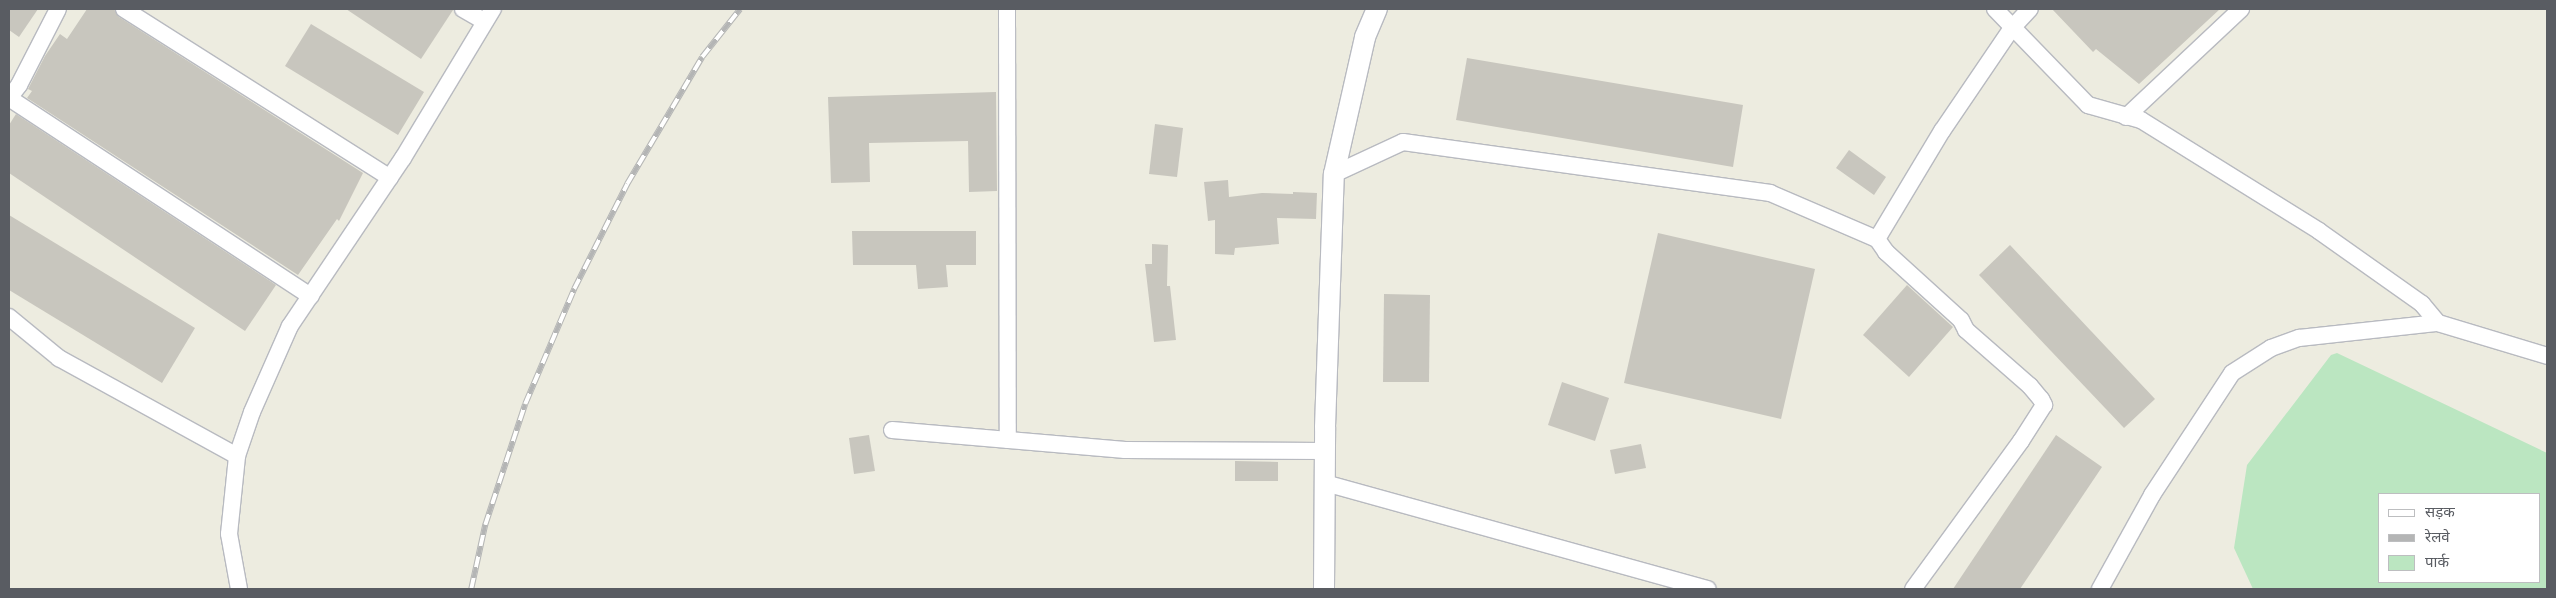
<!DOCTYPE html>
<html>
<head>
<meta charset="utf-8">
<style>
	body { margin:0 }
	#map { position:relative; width:2556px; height:598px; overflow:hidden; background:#edece0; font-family:"Work Sans","Noto Sans Devanagari",sans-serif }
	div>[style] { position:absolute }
	.green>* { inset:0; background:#bbe6c1 }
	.building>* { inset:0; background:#c8c6be }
	.roads { filter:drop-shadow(1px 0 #b8bac0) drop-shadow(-1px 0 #b8bac0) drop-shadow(0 1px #b8bac0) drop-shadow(0 -1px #b8bac0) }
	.minor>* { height:16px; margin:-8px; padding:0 8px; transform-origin:8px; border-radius:8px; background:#fff }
	.tertiary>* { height:20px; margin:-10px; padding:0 10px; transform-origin:10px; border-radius:10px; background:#fff }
	.rail>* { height:5.5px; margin-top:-2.75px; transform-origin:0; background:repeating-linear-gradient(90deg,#fff 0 11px,#b4b5b5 0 22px); box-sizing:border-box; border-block:1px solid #b4b5b5 }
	span { translate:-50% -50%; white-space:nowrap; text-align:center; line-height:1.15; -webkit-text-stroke:4.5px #fff; paint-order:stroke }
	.frame { position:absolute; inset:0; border:10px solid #595c62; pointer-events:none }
	.legend { position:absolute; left:2378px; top:493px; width:162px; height:90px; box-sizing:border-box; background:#fff; border:1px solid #bdbec0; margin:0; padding:6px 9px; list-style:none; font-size:15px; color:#595c62 }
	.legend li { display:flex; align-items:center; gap:10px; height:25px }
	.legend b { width:25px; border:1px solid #bdbec0 }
</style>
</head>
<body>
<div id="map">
	<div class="green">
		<i style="clip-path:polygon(evenodd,2337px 353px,2547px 453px,2547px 589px,2253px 589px,2234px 548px,2247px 465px,2331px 355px,2337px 353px,2380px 494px,2540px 494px,2540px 582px,2380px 582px,2380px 494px)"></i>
	</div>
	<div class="building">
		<i style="clip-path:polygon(9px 9px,38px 9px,19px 37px,9px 30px)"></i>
		<i style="clip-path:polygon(87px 9px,114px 9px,119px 17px,363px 173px,339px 221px,337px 219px,298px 275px,27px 98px,32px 91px,28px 89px,45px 56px,60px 34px,67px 39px)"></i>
		<i style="clip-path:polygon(346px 9px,453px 9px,453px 10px,421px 59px)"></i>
		<i style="clip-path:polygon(2052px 9px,2220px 9px,2139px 84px,2096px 49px,2093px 52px)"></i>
		<i style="clip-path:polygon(311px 24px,424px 92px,398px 135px,285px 66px)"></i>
		<i style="clip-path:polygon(1467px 58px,1743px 105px,1733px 167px,1456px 120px)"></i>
		<i style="clip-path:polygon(996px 92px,997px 191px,969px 192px,968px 141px,869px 143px,870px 182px,831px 183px,828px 97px)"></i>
		<i style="clip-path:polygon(16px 114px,276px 285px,245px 331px,9px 173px,9px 125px)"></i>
		<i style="clip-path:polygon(1155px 124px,1183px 128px,1177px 177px,1149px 174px)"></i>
		<i style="clip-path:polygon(1849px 150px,1886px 177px,1874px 195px,1836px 168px)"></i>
		<i style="clip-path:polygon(1228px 180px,1229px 197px,1262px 193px,1293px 194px,1293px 192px,1317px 193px,1316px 219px,1277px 218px,1279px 244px,1235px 248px,1234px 255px,1215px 254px,1215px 220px,1208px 221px,1204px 182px)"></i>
		<i style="clip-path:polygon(9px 215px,195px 328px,162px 383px,9px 290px)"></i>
		<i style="clip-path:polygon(852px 231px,976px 231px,976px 265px,946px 265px,948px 287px,918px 289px,916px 265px,853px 265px)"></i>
		<i style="clip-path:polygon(1658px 233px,1815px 269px,1781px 419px,1624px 383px)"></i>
		<i style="clip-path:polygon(1152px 244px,1168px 245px,1167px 286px,1170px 286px,1176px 340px,1154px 342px,1145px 264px,1152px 264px)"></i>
		<i style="clip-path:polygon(2010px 245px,2155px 399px,2124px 428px,1979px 275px)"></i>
		<i style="clip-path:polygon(1907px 285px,1953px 327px,1909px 377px,1863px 335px)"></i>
		<i style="clip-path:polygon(1384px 294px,1430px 295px,1429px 382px,1383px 382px)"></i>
		<i style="clip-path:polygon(1562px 382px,1609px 398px,1595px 441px,1548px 425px)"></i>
		<i style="clip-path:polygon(869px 435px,875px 471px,854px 474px,849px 438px)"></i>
		<i style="clip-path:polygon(2056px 435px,2102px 467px,2020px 589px,1953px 589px)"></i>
		<i style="clip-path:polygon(1641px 444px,1646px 468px,1615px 474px,1610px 450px)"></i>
		<i style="clip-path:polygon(1235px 461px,1278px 462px,1278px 481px,1235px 481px)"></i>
	</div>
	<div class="roads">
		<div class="minor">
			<i style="left:124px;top:9px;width:315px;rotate:32.4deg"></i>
			<i style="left:463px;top:9px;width:24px;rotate:30deg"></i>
			<i style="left:1007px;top:9px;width:431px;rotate:89.9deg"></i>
			<i style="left:1995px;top:9px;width:134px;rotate:45.9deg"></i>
			<i style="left:2088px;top:105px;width:55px;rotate:15.8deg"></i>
			<i style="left:2141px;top:120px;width:210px;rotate:31.9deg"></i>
			<i style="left:2319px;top:231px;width:126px;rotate:35.3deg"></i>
			<i style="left:2422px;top:304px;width:25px;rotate:50deg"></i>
			<i style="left:9px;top:98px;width:361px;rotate:33.3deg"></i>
			<i style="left:9px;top:98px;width:16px;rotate:-52deg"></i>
			<i style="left:19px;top:85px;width:85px;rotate:-62.8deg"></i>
			<i style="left:2126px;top:117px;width:158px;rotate:-43.2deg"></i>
			<i style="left:1334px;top:174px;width:76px;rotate:-24.9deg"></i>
			<i style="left:1403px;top:142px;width:371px;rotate:7.9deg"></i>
			<i style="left:1770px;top:193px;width:116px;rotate:23.3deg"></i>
			<i style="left:1877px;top:239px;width:16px;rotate:55deg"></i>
			<i style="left:1886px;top:252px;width:101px;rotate:42.2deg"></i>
			<i style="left:1961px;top:320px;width:11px;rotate:63deg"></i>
			<i style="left:1966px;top:330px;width:85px;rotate:41.2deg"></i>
			<i style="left:2030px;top:386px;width:17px;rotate:50deg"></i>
			<i style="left:2041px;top:399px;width:7px;rotate:63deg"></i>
			<i style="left:2044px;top:405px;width:43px;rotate:122.6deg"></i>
			<i style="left:2021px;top:441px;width:183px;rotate:126.1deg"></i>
			<i style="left:1877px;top:239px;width:126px;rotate:-59deg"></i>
			<i style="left:1942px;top:131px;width:125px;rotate:-55.8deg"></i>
			<i style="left:2012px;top:28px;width:26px;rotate:-47deg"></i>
			<i style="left:9px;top:317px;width:65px;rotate:39.4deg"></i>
			<i style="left:59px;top:358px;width:203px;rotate:28.8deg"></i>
			<i style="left:892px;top:430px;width:234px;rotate:4.9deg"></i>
			<i style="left:1125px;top:450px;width:200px;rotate:0.3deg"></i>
			<i style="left:1325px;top:483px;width:397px;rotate:15.5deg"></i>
			<i style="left:239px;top:589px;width:56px;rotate:-100.3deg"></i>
			<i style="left:229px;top:534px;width:78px;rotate:-84.1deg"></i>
			<i style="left:237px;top:456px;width:46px;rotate:-71.2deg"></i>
			<i style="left:252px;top:412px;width:94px;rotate:-66.2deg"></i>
			<i style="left:290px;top:326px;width:202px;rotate:-56.1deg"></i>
			<i style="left:403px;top:158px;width:174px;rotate:-58.9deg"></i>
			<i style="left:2100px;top:589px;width:107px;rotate:-61deg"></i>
			<i style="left:2152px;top:495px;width:146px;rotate:-56.7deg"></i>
			<i style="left:2232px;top:373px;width:46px;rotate:-32.7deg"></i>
			<i style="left:2271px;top:348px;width:30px;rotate:-20deg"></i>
			<i style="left:2299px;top:338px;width:140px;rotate:-6.2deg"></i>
			<i style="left:2438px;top:323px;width:114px;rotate:16.8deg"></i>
		</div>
		<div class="tertiary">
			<i style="left:1324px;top:589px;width:162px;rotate:-89.6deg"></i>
			<i style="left:1325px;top:427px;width:253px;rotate:-88deg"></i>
			<i style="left:1334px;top:174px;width:140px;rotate:-77.2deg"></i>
			<i style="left:1365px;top:37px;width:30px;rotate:-67deg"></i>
		</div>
	</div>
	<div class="rail">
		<i style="left:471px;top:589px;width:66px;rotate:-77.7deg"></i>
		<i style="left:485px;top:525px;width:127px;rotate:-71.7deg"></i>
		<i style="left:525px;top:404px;width:125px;rotate:-66.9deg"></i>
		<i style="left:574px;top:289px;width:118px;rotate:-63.2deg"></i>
		<i style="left:627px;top:184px;width:147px;rotate:-59.4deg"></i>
		<i style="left:702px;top:57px;width:61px;rotate:-51.6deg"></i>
	</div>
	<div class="frame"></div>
	<ul class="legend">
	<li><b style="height:6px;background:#fff"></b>सड़क</li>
	<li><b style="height:6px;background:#b4b5b5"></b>रेलवे</li>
	<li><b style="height:14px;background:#bbe6c1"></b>पार्क</li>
	</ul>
</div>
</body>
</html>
